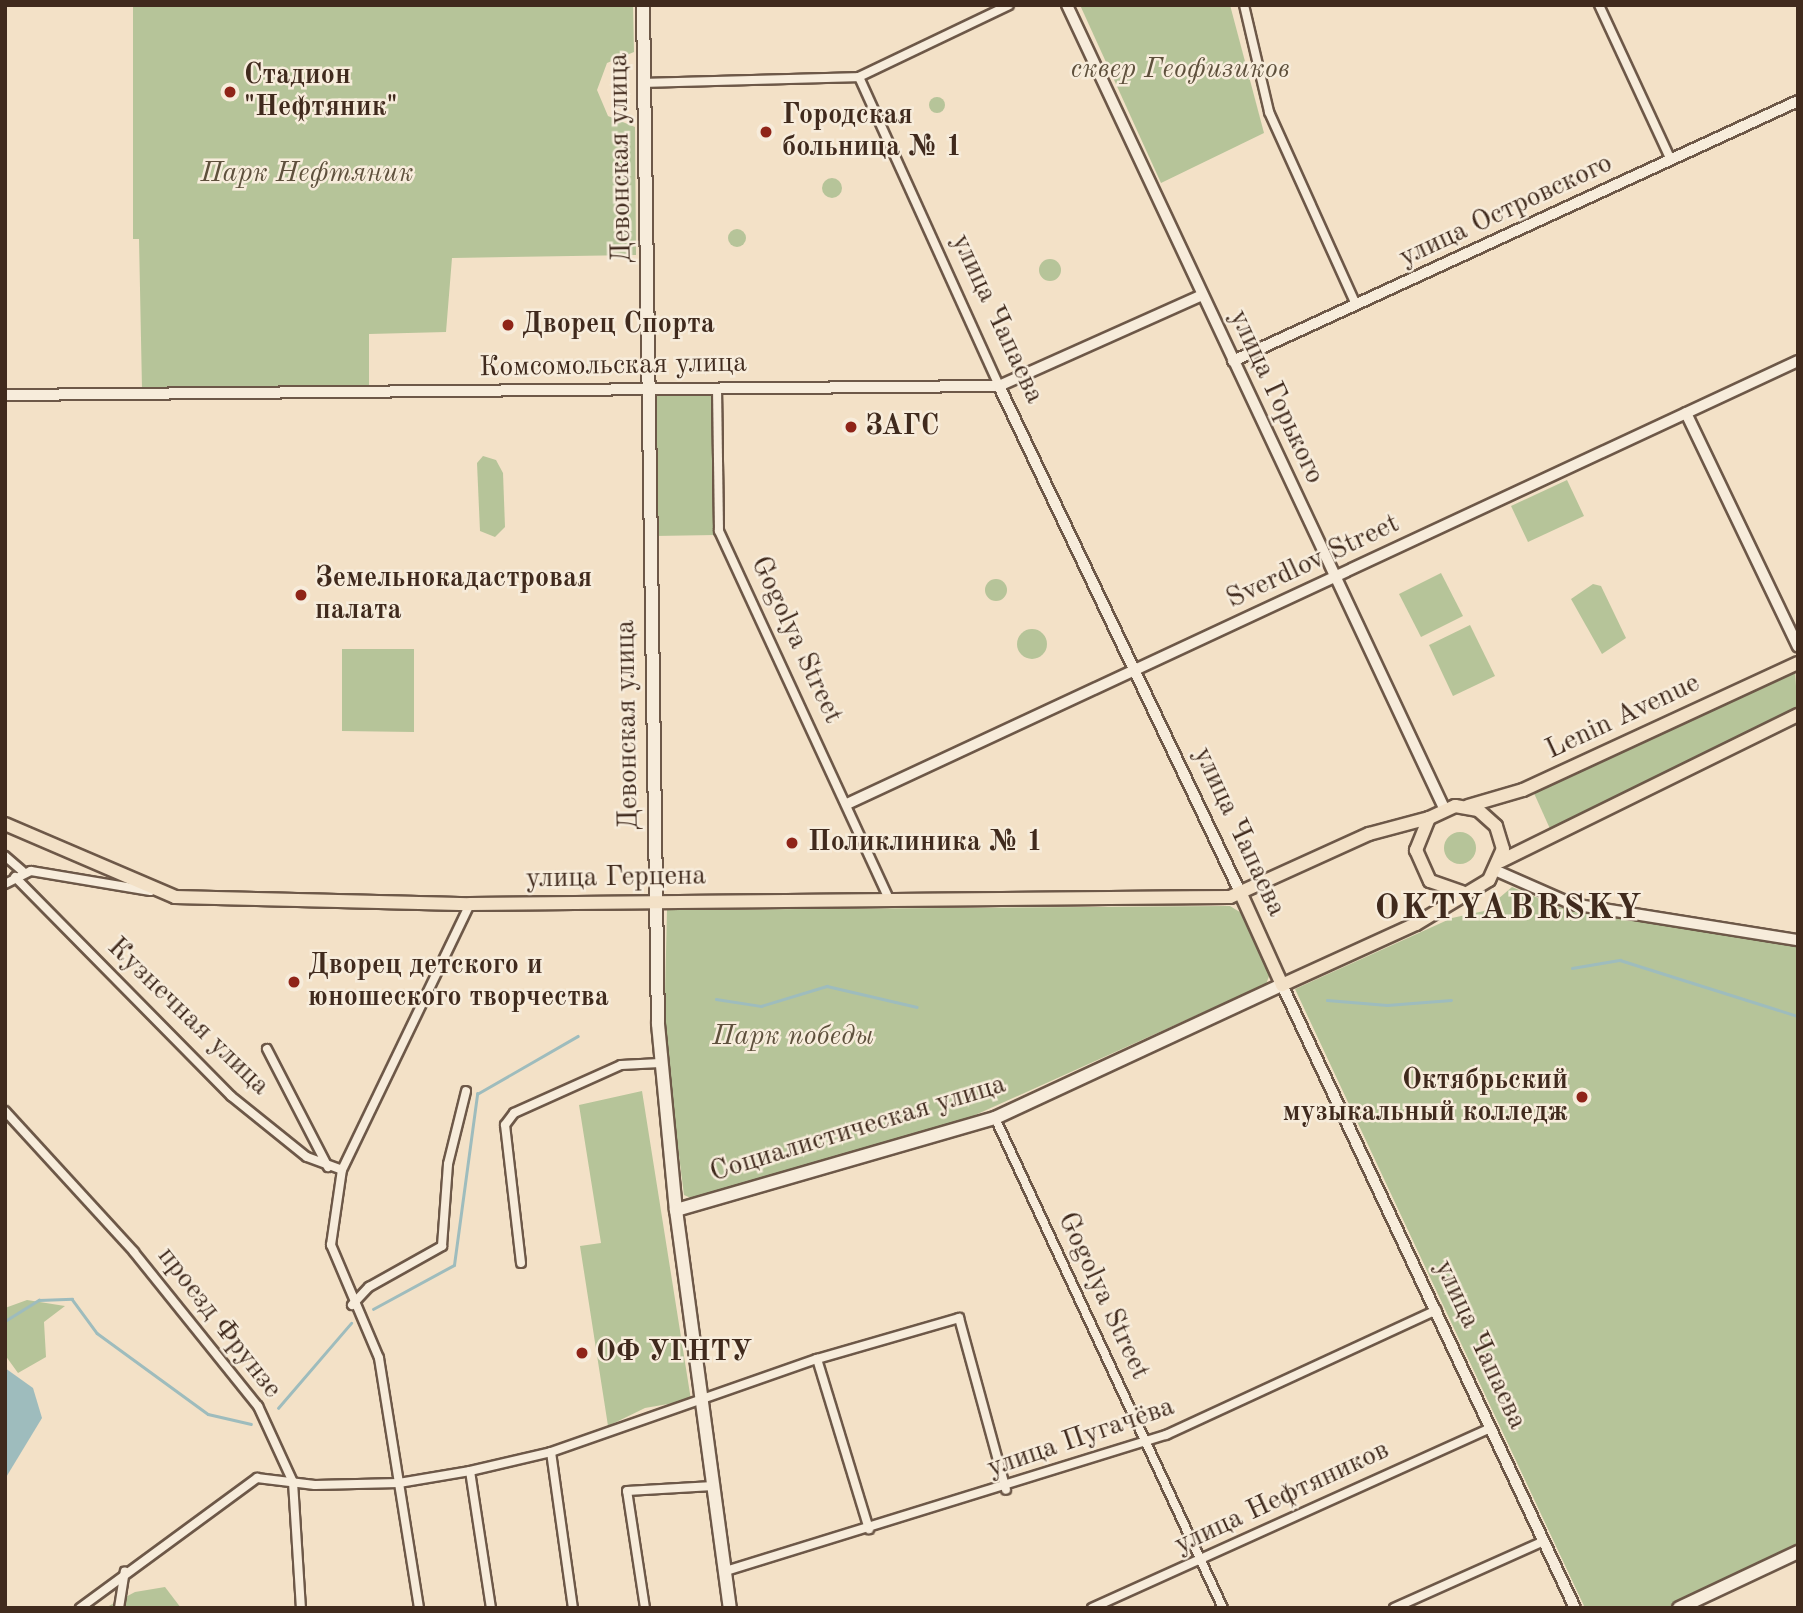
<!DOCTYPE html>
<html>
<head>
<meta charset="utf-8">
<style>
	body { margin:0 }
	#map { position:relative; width:1803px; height:1613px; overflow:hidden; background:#f3e1c7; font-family:"Old Standard TT",serif }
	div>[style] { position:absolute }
	.green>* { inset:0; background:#b6c499 }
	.round { border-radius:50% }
	.water>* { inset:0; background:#9ebcbd }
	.stream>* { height:2.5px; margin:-1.25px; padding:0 1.25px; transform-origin:1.25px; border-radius:1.25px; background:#9ebcbd }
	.roads { filter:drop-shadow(2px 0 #6d5848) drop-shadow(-2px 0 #6d5848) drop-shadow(0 2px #6d5848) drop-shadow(0 -2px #6d5848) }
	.minor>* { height:8px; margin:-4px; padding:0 4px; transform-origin:4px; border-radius:4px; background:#f7ecdb }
	.tertiary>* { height:10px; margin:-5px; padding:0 5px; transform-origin:5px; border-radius:5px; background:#f7ecdb }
	.secondary>* { height:12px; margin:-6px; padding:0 6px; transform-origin:6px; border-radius:6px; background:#f7ecdb }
	.primary>* { height:12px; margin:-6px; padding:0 6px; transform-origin:6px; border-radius:6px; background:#f3e1c7 }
	.dots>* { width:19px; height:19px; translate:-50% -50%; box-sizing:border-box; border:4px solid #f7ecdb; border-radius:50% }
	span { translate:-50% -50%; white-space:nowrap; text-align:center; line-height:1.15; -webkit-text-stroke:5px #f7ecdb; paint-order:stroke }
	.park-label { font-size:28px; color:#5e503c; font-style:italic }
	.poi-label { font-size:28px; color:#402a1d; font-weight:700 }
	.left { translate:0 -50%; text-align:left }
	.right { translate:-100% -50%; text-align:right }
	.street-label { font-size:28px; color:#402a1d }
	.district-label { font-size:35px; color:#402a1d; font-weight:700; letter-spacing:2px }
	.frame { position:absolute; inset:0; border:7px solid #402a1d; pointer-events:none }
</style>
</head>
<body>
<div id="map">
	<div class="green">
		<i style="clip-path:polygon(133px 5px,633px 5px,634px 52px,607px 63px,597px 90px,608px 116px,635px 127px,636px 255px,452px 258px,446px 332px,369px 334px,369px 387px,142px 389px,139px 239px,133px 239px)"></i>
		<i style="clip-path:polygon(1080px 5px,1230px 5px,1264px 133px,1161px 183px)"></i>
		<i class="round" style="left:929px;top:97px;width:16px;height:16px"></i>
		<i class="round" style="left:822px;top:178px;width:20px;height:20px"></i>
		<i class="round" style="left:728px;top:229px;width:18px;height:18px"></i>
		<i class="round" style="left:1039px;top:259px;width:22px;height:22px"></i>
		<i style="clip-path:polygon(713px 394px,715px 535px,655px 536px,653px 395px)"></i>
		<i style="clip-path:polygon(483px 456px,496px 460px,503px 473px,505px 527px,495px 537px,480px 531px,477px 463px)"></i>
		<i style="clip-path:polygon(1567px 480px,1584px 516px,1528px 542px,1511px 506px)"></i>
		<i style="clip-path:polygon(1441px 573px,1463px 616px,1421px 637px,1399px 594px)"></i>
		<i class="round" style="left:985px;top:579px;width:22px;height:22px"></i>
		<i style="clip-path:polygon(1593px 584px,1601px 586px,1626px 638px,1602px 654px,1571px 599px)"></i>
		<i style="clip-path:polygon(1470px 625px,1495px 676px,1453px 696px,1429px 645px)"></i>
		<i class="round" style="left:1017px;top:629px;width:30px;height:30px"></i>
		<i style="clip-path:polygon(342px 649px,414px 649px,414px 732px,342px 731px)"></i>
		<i style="clip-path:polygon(1795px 670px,1798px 717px,1551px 831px,1533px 791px)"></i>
		<i class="round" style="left:1444px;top:832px;width:32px;height:32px"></i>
		<i style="clip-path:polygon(1512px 887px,1562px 908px,1798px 947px,1798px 1544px,1666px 1608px,1585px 1608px,1295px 989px,1452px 918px,1484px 911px)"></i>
		<i style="clip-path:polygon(1230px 906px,1243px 914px,1270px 974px,1266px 984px,973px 1116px,693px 1199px,684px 1195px,664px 1037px,667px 910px)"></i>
		<i style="clip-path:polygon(642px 1091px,691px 1400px,645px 1408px,608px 1426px,580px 1246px,601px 1243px,579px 1105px)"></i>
		<i style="clip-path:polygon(27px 1300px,65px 1306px,44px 1322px,46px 1357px,18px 1373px,5px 1355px,5px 1308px)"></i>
		<i style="clip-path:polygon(165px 1587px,181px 1608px,105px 1608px,135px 1592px)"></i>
	</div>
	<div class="water">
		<i style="clip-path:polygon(5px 1368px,33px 1388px,42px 1418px,5px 1479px)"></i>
	</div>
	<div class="stream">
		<i style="left:1572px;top:968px;width:49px;rotate:-9.5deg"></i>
		<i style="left:1620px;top:960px;width:187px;rotate:17.5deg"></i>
		<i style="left:716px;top:999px;width:46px;rotate:8.8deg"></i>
		<i style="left:761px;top:1006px;width:69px;rotate:-16.9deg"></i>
		<i style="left:827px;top:986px;width:92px;rotate:13.1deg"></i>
		<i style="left:1327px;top:1000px;width:60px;rotate:4.8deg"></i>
		<i style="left:1387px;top:1005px;width:64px;rotate:-4.5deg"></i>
		<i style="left:373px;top:1309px;width:92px;rotate:-28.5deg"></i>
		<i style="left:454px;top:1265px;width:173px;rotate:-82.3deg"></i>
		<i style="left:477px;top:1094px;width:116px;rotate:-29.9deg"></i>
		<i style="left:5px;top:1321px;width:40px;rotate:-32deg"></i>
		<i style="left:39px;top:1300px;width:33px;rotate:-2deg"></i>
		<i style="left:72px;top:1299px;width:42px;rotate:53.7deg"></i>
		<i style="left:97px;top:1333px;width:137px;rotate:36.1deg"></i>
		<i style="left:208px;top:1414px;width:44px;rotate:13.1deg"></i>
		<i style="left:278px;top:1408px;width:112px;rotate:-49.3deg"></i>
	</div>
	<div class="roads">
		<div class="minor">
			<i style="left:1244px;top:5px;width:110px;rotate:76.8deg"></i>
			<i style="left:1269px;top:112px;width:212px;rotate:65.7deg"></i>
			<i style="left:1599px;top:5px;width:171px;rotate:65.1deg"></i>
			<i style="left:859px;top:77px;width:339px;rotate:65.6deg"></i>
			<i style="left:645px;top:83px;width:214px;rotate:-1.6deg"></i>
			<i style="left:859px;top:77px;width:166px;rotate:-25.6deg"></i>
			<i style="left:717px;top:388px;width:143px;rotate:89.2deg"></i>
			<i style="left:719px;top:531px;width:405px;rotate:65.2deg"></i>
			<i style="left:5px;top:856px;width:23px;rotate:41deg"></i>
			<i style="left:15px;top:877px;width:308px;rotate:45.4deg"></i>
			<i style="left:231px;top:1096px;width:97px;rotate:38.8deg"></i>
			<i style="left:307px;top:1157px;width:37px;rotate:20deg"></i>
			<i style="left:5px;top:884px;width:29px;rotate:-27deg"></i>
			<i style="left:31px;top:871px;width:121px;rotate:9.5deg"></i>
			<i style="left:267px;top:1049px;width:133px;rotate:62.7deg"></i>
			<i style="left:5px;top:1111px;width:191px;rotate:47.5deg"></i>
			<i style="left:134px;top:1252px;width:198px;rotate:51.2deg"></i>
			<i style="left:258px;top:1406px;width:84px;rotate:65.3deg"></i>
			<i style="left:293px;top:1482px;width:126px;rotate:86.4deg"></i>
			<i style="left:995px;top:1118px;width:540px;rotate:65.05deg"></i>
			<i style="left:521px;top:1263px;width:139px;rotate:-96.6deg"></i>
			<i style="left:505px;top:1125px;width:15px;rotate:-53deg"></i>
			<i style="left:514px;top:1113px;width:117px;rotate:-24.2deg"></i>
			<i style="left:621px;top:1065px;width:39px;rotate:-3deg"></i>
			<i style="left:352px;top:1305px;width:25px;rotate:-47deg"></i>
			<i style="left:369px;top:1287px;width:84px;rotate:-29.3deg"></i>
			<i style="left:442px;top:1246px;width:82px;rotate:-85.8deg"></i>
			<i style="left:448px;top:1164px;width:75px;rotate:-76.1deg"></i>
			<i style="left:817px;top:1359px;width:178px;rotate:73deg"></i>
			<i style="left:551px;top:1452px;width:158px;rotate:82deg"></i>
			<i style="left:470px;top:1471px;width:139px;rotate:81.3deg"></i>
			<i style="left:726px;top:1571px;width:461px;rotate:-17.2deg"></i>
			<i style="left:1166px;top:1435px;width:298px;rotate:-24.8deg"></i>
			<i style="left:80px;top:1608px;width:220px;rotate:-36.3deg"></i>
			<i style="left:257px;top:1478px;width:58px;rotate:6.9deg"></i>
			<i style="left:315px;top:1485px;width:84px;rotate:-1.4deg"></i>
			<i style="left:399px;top:1483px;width:72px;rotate:-9.6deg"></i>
			<i style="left:470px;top:1471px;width:83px;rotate:-13.2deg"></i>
			<i style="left:551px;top:1452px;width:282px;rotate:-19.3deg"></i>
			<i style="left:817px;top:1359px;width:148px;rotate:-16.1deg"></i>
			<i style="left:959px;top:1318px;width:178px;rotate:74.7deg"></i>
			<i style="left:119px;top:1608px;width:37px;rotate:-81deg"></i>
			<i style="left:419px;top:1608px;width:253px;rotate:-99.1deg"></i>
			<i style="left:379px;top:1358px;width:123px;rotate:-113deg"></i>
			<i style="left:331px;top:1245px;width:76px;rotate:-81.7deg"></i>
			<i style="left:342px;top:1170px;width:295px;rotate:-64.3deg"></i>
			<i style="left:645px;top:1608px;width:118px;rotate:-98.7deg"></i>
			<i style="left:627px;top:1491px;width:86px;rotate:-3.3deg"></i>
			<i style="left:1092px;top:1608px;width:437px;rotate:-24.3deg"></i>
			<i style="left:1394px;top:1608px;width:164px;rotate:-24.1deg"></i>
		</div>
		<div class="tertiary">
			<i style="left:1067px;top:5px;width:887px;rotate:64.85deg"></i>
			<i style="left:1233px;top:361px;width:622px;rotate:-24.71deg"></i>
			<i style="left:999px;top:386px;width:563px;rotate:64.53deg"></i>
			<i style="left:5px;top:395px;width:994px;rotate:-0.52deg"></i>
			<i style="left:999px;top:386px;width:222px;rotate:-24.1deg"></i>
			<i style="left:1686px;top:413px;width:259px;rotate:64.4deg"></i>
			<i style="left:847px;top:804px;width:1049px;rotate:-24.98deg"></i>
			<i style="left:1497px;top:871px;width:82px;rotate:23.7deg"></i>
			<i style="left:1572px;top:904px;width:229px;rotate:9.1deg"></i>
			<i style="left:1282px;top:985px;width:688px;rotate:64.81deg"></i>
		</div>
		<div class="secondary">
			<i style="left:643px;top:5px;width:1019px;rotate:89.16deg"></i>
			<i style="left:658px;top:1024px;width:187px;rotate:84.5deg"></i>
			<i style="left:676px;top:1210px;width:402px;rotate:82.3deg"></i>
			<i style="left:676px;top:1210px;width:332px;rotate:-16.1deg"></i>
			<i style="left:995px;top:1118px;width:316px;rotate:-24.9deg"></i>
			<i style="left:1679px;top:1608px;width:132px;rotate:-25.2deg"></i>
		</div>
		<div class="primary">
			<i style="left:1468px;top:806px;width:57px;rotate:-16.2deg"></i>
			<i style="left:1523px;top:790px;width:303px;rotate:-24.8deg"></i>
			<i style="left:5px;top:824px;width:185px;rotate:23.2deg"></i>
			<i style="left:175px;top:897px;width:295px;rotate:1.4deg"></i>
			<i style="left:470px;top:904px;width:760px;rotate:-0.53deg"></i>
			<i style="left:1230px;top:897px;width:153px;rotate:-24.4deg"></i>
			<i style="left:1369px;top:834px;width:62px;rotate:-14.9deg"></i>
			<i style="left:1501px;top:861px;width:331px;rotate:-26.2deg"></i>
			<i style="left:1241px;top:894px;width:100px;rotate:65.7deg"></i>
			<i style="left:1282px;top:985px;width:147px;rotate:-24.5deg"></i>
			<i style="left:1416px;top:924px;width:85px;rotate:-31.1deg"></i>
			<i style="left:1489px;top:880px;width:34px;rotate:-66deg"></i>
			<i style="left:1503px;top:849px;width:24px;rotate:-107deg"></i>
			<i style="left:1496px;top:826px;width:24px;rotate:-138deg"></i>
			<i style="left:1478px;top:810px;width:23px;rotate:-170deg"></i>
			<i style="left:1455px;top:806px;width:29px;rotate:155deg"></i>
			<i style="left:1429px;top:818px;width:35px;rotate:112deg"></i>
			<i style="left:1416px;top:850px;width:34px;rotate:66deg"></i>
			<i style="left:1430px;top:881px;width:34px;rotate:19deg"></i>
		</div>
	</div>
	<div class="dots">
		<i style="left:230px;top:92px;background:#8f2418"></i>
		<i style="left:766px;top:132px;background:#8f2418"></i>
		<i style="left:508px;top:325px;background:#8f2418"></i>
		<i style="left:851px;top:427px;background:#8f2418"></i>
		<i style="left:301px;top:595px;background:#8f2418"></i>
		<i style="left:792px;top:843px;background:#8f2418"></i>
		<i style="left:294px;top:982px;background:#8f2418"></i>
		<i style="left:1582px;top:1097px;background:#8f2418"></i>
		<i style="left:582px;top:1353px;background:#8f2418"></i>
	</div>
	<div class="park-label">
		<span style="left:1180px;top:70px">cквер Геофизиков</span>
		<span style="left:307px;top:174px">Парк Нефтяник</span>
		<span style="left:793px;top:1037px">Парк победы</span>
	</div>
	<div class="poi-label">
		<span class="left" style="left:244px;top:92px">Стадион<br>"Нефтяник"</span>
		<span class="left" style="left:782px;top:132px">Городская<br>больница № 1</span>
		<span class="left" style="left:522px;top:325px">Дворец Спорта</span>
		<span class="left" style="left:865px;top:427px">ЗАГС</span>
		<span class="left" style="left:315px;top:595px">Земельнокадастровая<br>палата</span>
		<span class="left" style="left:808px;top:843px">Поликлиника № 1</span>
		<span class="left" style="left:308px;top:982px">Дворец детского и<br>юношеского творчества</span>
		<span class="right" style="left:1568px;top:1097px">Октябрьский<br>музыкальный колледж</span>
		<span class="left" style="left:596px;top:1353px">ОФ УГНТУ</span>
	</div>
	<div class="street-label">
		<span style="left:621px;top:158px;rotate:-91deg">Девонская улица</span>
		<span style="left:1506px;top:211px;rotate:-25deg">улица Островского</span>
		<span style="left:997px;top:319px;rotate:65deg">улица Чапаева</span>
		<span style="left:613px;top:366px;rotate:-1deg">Комсомольская улица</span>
		<span style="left:1276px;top:397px;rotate:65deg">улица Горького</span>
		<span style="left:1313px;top:562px;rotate:-25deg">Sverdlov Street</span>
		<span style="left:796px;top:640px;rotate:65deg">Gogolya Street</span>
		<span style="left:1623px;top:717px;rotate:-25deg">Lenin Avenue</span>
		<span style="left:628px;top:725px;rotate:-91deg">Девонская улица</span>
		<span style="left:1239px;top:832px;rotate:65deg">улица Чапаева</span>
		<span style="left:616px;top:878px;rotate:-1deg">улица Герцена</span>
		<span style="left:188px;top:1017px;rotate:44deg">Кузнечная улица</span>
		<span style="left:858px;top:1129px;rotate:-17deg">Социалистическая улица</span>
		<span style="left:1103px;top:1296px;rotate:65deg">Gogolya Street</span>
		<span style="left:219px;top:1323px;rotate:52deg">проезд Фрунзе</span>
		<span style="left:1480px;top:1345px;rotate:65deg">улица Чапаева</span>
		<span style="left:1081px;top:1438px;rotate:-19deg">улица Пугачёва</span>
		<span style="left:1282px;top:1498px;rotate:-25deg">улица Нефтяников</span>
	</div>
	<div class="district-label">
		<span style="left:1509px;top:909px">OKTYABRSKY</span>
	</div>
	<div class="frame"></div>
</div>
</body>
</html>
